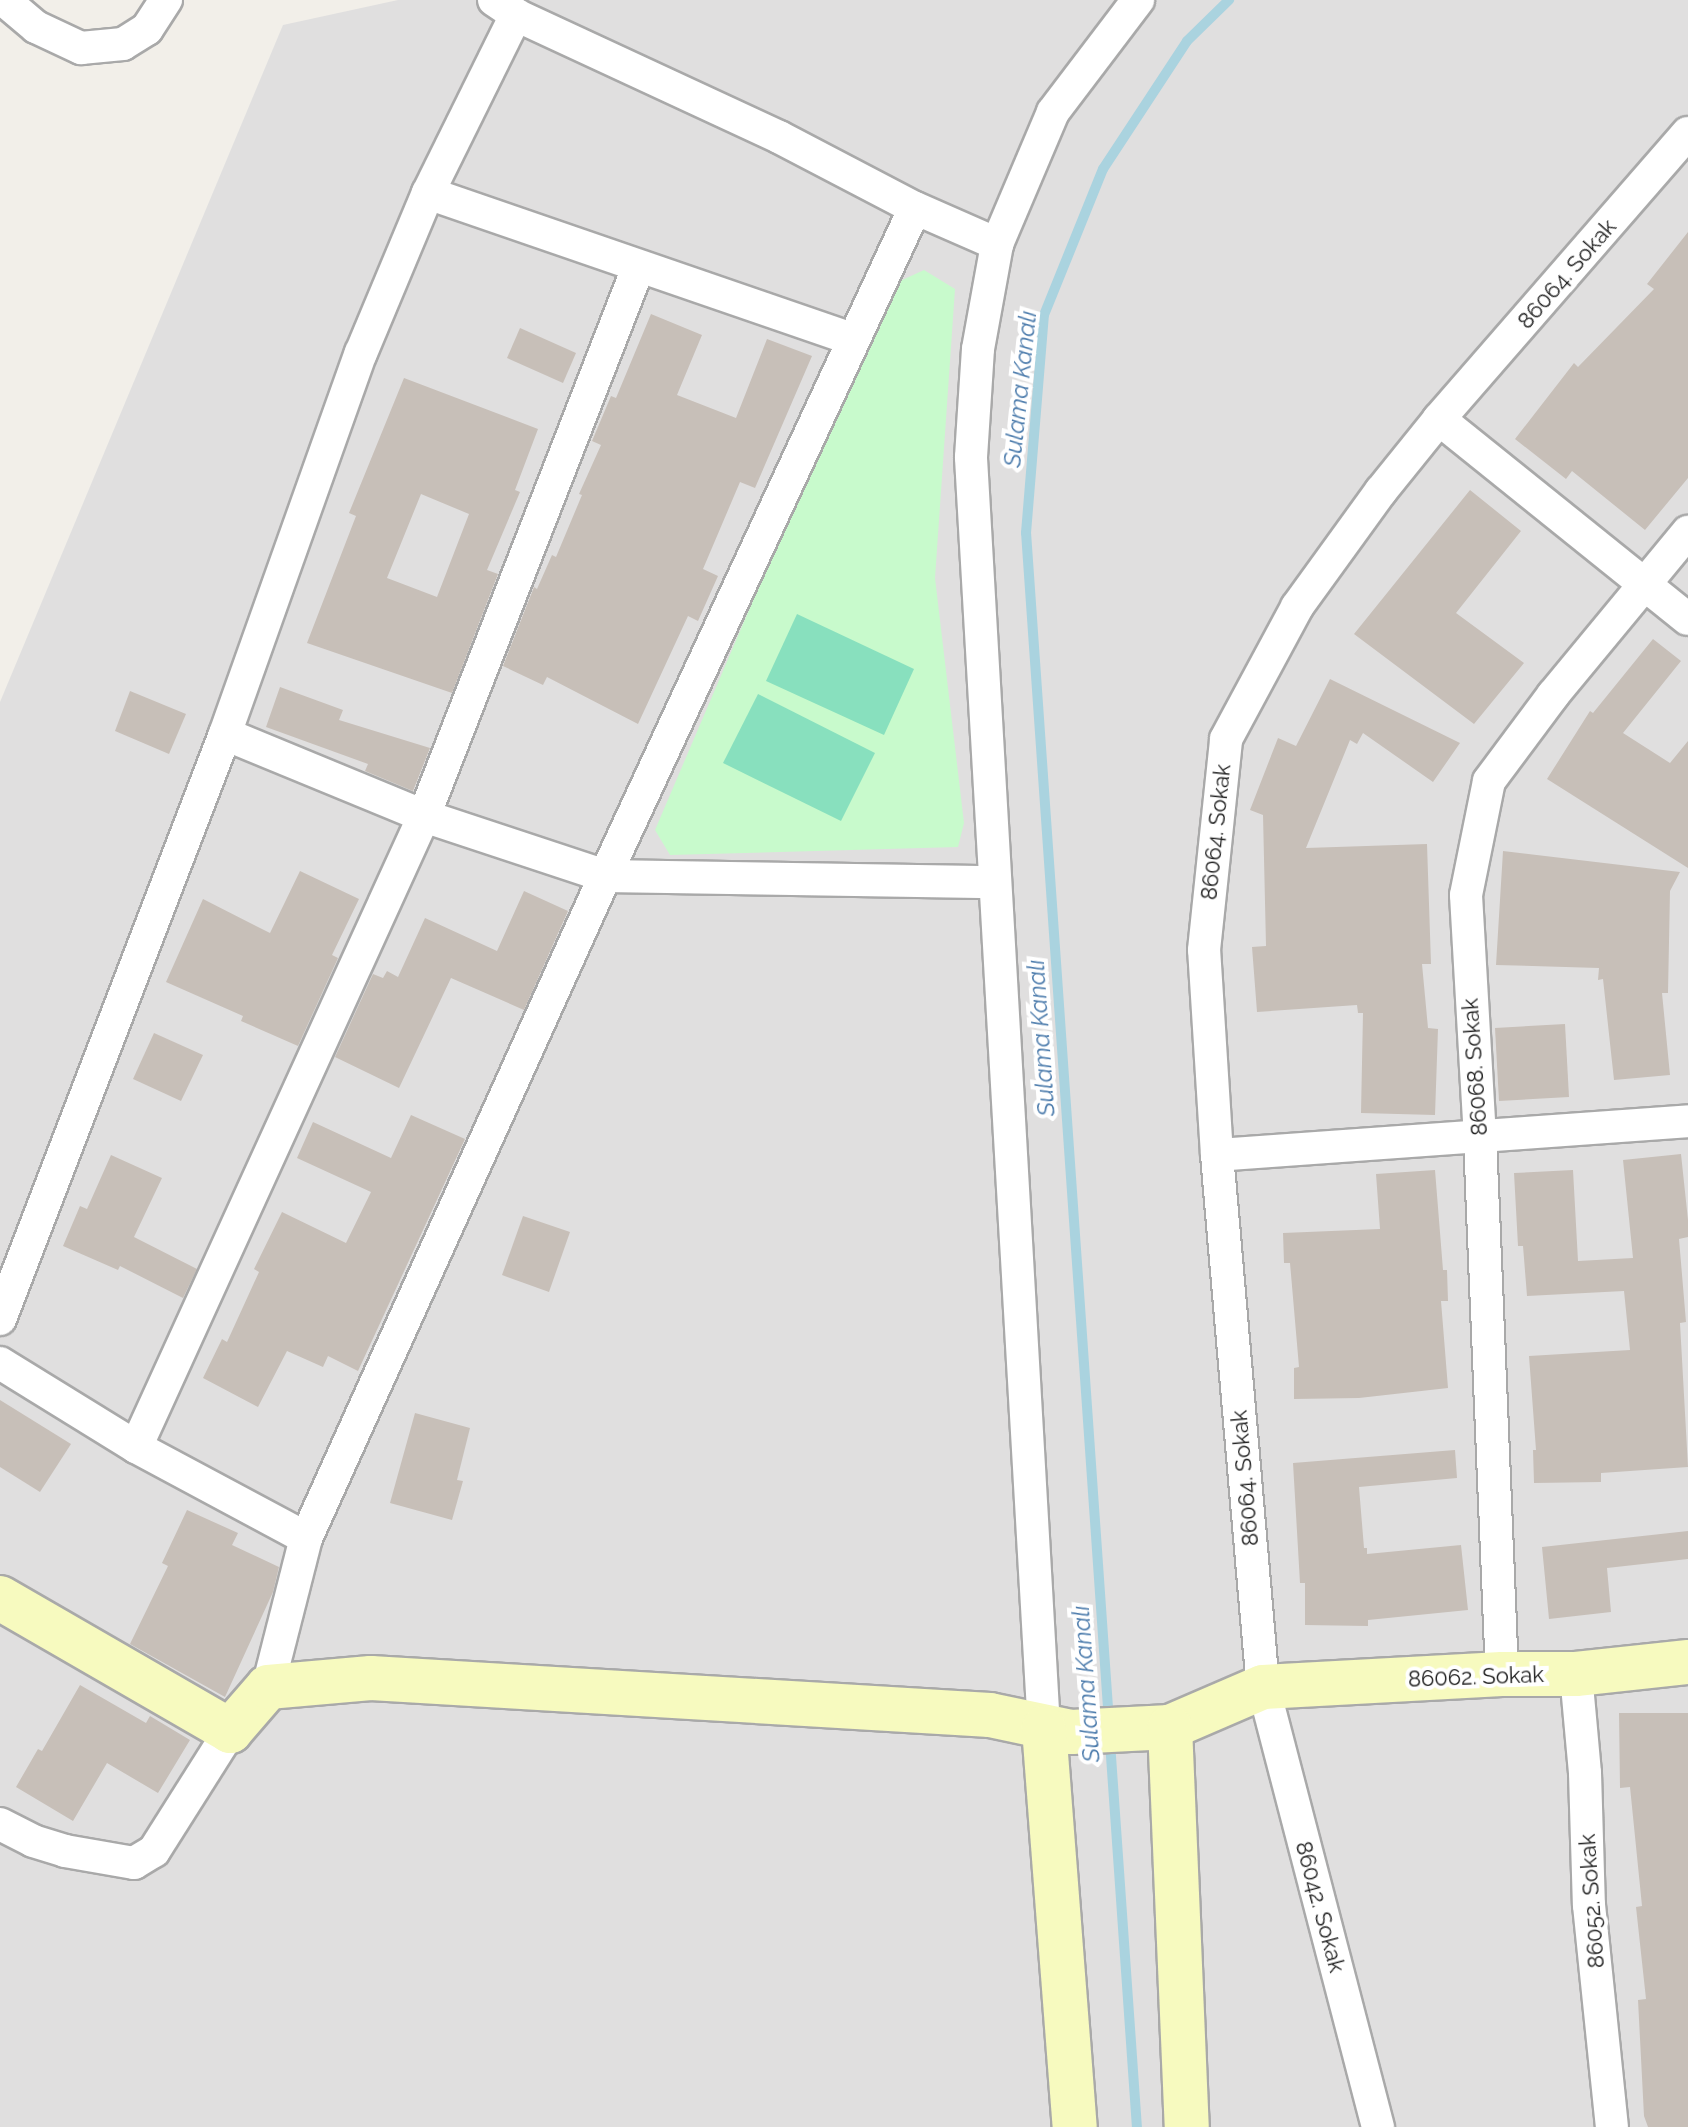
<!DOCTYPE html>
<html>
<head>
<meta charset="utf-8">
<style>
	body { margin:0 }
	#map { position:relative; width:1688px; height:2127px; overflow:hidden; background:#f2efe9; font-family:Raleway,sans-serif }
	div>[style] { position:absolute }
	.residential>* { inset:0; background:#e0dfdf }
	.park>* { inset:0; background:#c8facc }
	.pitch>* { inset:0; background:#88e0be }
	.stream>* { height:10px; margin:-5px; padding:0 5px; transform-origin:5px; border-radius:5px; background:#aad3df }
	.building>* { inset:0; background:#c7bfb8 }
	.roads { filter:drop-shadow(2px 0 #a9a9a9) drop-shadow(-2px 0 #a9a9a9) drop-shadow(0 2px #a9a9a9) drop-shadow(0 -2px #a9a9a9) }
	.street>* { height:32px; margin:-16px; padding:0 16px; transform-origin:16px; border-radius:16px; background:#fff }
	.secondary>* { height:44px; margin:-22px; padding:0 22px; transform-origin:22px; border-radius:22px; background:#f7fabf }
	span { translate:-50% -50%; white-space:nowrap; text-align:center; line-height:1.15; -webkit-text-stroke:8px #fff; paint-order:stroke }
	.street-label { font-size:22px; color:#222 }
	.water-label { font-size:24px; color:#4a7aab; font-style:italic }
</style>
</head>
<body>
<div id="map">
	<div class="residential">
		<i style="clip-path:polygon(398px 0,1688px 0,1688px 2127px,0 2127px,0 702px,283px 25px)"></i>
	</div>
	<div class="park">
		<i style="clip-path:polygon(924px 270px,955px 289px,935px 578px,964px 823px,958px 847px,670px 855px,655px 830px,887px 287px)"></i>
	</div>
	<div class="pitch">
		<i style="clip-path:polygon(797px 614px,914px 669px,884px 735px,766px 681px)"></i>
		<i style="clip-path:polygon(758px 694px,875px 753px,841px 821px,723px 763px)"></i>
	</div>
	<div class="stream">
		<i style="left:1109px;top:1722px;width:1192px;rotate:-93.99deg"></i>
		<i style="left:1026px;top:533px;width:219px;rotate:-85.3deg"></i>
		<i style="left:1044px;top:315px;width:157px;rotate:-68deg"></i>
		<i style="left:1103px;top:169px;width:153px;rotate:-56.7deg"></i>
		<i style="left:1187px;top:41px;width:59px;rotate:-44.3deg"></i>
		<i style="left:1110px;top:1742px;width:386px;rotate:86deg"></i>
	</div>
	<div class="building">
		<i style="clip-path:polygon(1688px 232px,1688px 478px,1645px 530px,1572px 471px,1566px 479px,1515px 439px,1574px 363px,1578px 367px,1654px 289px,1647px 284px)"></i>
		<i style="clip-path:polygon(651px 314px,702px 335px,677px 395px,736px 418px,767px 339px,812px 356px,755px 488px,740px 482px,703px 569px,718px 576px,698px 621px,688px 616px,638px 724px,547px 677px,543px 685px,503px 666px,534px 587px,537px 589px,552px 555px,556px 557px,582px 495px,579px 494px,601px 445px,592px 441px,611px 396px,616px 398px)"></i>
		<i style="clip-path:polygon(520px 328px,576px 353px,563px 383px,507px 358px)"></i>
		<i style="clip-path:polygon(evenodd,404px 378px,538px 429px,515px 490px,520px 492px,487px 570px,498px 574px,452px 693px,307px 643px,356px 516px,349px 513px,404px 378px,421px 494px,469px 514px,437px 597px,387px 578px,421px 494px)"></i>
		<i style="clip-path:polygon(1470px 490px,1521px 531px,1456px 613px,1524px 663px,1474px 724px,1354px 634px)"></i>
		<i style="clip-path:polygon(1653px 639px,1681px 661px,1623px 733px,1670px 763px,1688px 741px,1688px 868px,1547px 779px,1590px 711px,1593px 713px)"></i>
		<i style="clip-path:polygon(1330px 679px,1460px 743px,1433px 782px,1363px 733px,1357px 744px,1350px 740px,1306px 848px,1427px 844px,1431px 964px,1422px 964px,1428px 1028px,1438px 1029px,1435px 1115px,1361px 1113px,1363px 1013px,1358px 1013px,1357px 1005px,1257px 1012px,1252px 947px,1266px 946px,1263px 815px,1250px 810px,1278px 738px,1296px 746px)"></i>
		<i style="clip-path:polygon(280px 687px,343px 710px,339px 720px,430px 748px,413px 791px,365px 771px,368px 764px,266px 727px)"></i>
		<i style="clip-path:polygon(130px 691px,186px 714px,169px 754px,115px 731px)"></i>
		<i style="clip-path:polygon(1503px 851px,1680px 872px,1670px 891px,1668px 993px,1662px 993px,1670px 1075px,1614px 1080px,1603px 979px,1598px 980px,1599px 968px,1496px 965px)"></i>
		<i style="clip-path:polygon(300px 871px,359px 899px,332px 955px,338px 958px,298px 1046px,241px 1021px,243px 1016px,166px 982px,203px 899px,270px 933px)"></i>
		<i style="clip-path:polygon(524px 891px,568px 911px,524px 1010px,451px 978px,399px 1088px,335px 1057px,373px 974px,383px 978px,387px 971px,398px 977px,425px 918px,497px 951px)"></i>
		<i style="clip-path:polygon(1565px 1024px,1569px 1097px,1499px 1101px,1495px 1028px)"></i>
		<i style="clip-path:polygon(154px 1033px,203px 1055px,181px 1101px,133px 1079px)"></i>
		<i style="clip-path:polygon(411px 1115px,465px 1139px,358px 1371px,328px 1356px,323px 1367px,287px 1351px,258px 1407px,203px 1378px,222px 1339px,227px 1342px,259px 1272px,254px 1269px,282px 1212px,346px 1243px,371px 1192px,297px 1158px,313px 1122px,391px 1158px)"></i>
		<i style="clip-path:polygon(1681px 1154px,1688px 1220px,1688px 1237px,1679px 1239px,1686px 1322px,1680px 1323px,1688px 1467px,1601px 1473px,1601px 1482px,1534px 1483px,1533px 1450px,1536px 1450px,1529px 1356px,1630px 1350px,1624px 1291px,1527px 1296px,1523px 1246px,1518px 1246px,1514px 1173px,1573px 1170px,1578px 1261px,1633px 1258px,1623px 1160px)"></i>
		<i style="clip-path:polygon(111px 1155px,162px 1178px,134px 1237px,197px 1269px,183px 1298px,120px 1266px,118px 1270px,63px 1246px,80px 1206px,87px 1209px)"></i>
		<i style="clip-path:polygon(1435px 1170px,1443px 1270px,1447px 1270px,1448px 1301px,1441px 1301px,1448px 1388px,1359px 1398px,1294px 1399px,1294px 1368px,1299px 1367px,1290px 1263px,1284px 1263px,1283px 1233px,1380px 1229px,1376px 1174px)"></i>
		<i style="clip-path:polygon(523px 1216px,570px 1232px,549px 1292px,502px 1275px)"></i>
		<i style="clip-path:polygon(0 1400px,71px 1444px,40px 1492px,0 1467px)"></i>
		<i style="clip-path:polygon(415px 1413px,470px 1428px,457px 1480px,463px 1481px,452px 1520px,390px 1503px)"></i>
		<i style="clip-path:polygon(1455px 1450px,1457px 1478px,1359px 1487px,1364px 1548px,1367px 1548px,1367px 1554px,1461px 1545px,1468px 1610px,1368px 1620px,1368px 1626px,1305px 1625px,1305px 1583px,1300px 1583px,1293px 1463px)"></i>
		<i style="clip-path:polygon(187px 1510px,238px 1533px,232px 1545px,279px 1567px,273px 1592px,225px 1697px,130px 1644px,168px 1566px,162px 1563px)"></i>
		<i style="clip-path:polygon(1688px 1531px,1688px 1559px,1607px 1568px,1611px 1612px,1549px 1619px,1542px 1547px)"></i>
		<i style="clip-path:polygon(80px 1685px,146px 1723px,150px 1716px,190px 1740px,158px 1793px,107px 1763px,73px 1821px,16px 1787px,38px 1749px,42px 1751px)"></i>
		<i style="clip-path:polygon(1619px 1713px,1688px 1713px,1688px 2127px,1648px 2127px,1644px 2116px,1638px 2000px,1646px 1999px,1636px 1907px,1642px 1906px,1630px 1787px,1620px 1788px)"></i>
	</div>
	<div class="roads">
		<div class="street">
			<i style="left:4px;top:0;width:42px;rotate:40.2deg"></i>
			<i style="left:36px;top:27px;width:50px;rotate:25deg"></i>
			<i style="left:81px;top:48px;width:42px;rotate:-5.4deg"></i>
			<i style="left:123px;top:44px;width:28px;rotate:-32deg"></i>
			<i style="left:147px;top:29px;width:35px;rotate:-57deg"></i>
			<i style="left:494px;top:0;width:27px;rotate:34deg"></i>
			<i style="left:516px;top:15px;width:290px;rotate:24.9deg"></i>
			<i style="left:779px;top:137px;width:153px;rotate:27.6deg"></i>
			<i style="left:915px;top:208px;width:90px;rotate:23.7deg"></i>
			<i style="left:428px;top:193px;width:448px;rotate:19deg"></i>
			<i style="left:1439px;top:419px;width:319px;rotate:38.8deg"></i>
			<i style="left:225px;top:734px;width:215px;rotate:22.4deg"></i>
			<i style="left:424px;top:816px;width:191px;rotate:18.3deg"></i>
			<i style="left:605px;top:876px;width:390px;rotate:0.9deg"></i>
			<i style="left:1217px;top:1155px;width:472px;rotate:-4.1deg"></i>
			<i style="left:0;top:1319px;width:627px;rotate:-68.96deg"></i>
			<i style="left:225px;top:734px;width:405px;rotate:-70.4deg"></i>
			<i style="left:361px;top:353px;width:173px;rotate:-67.3deg"></i>
			<i style="left:428px;top:193px;width:199px;rotate:-63.7deg"></i>
			<i style="left:0;top:1363px;width:160px;rotate:31.7deg"></i>
			<i style="left:136px;top:1447px;width:193px;rotate:28.2deg"></i>
			<i style="left:136px;top:1447px;width:694px;rotate:-65.47deg"></i>
			<i style="left:424px;top:816px;width:588px;rotate:-68.67deg"></i>
			<i style="left:1502px;top:1674px;width:536px;rotate:-92.35deg"></i>
			<i style="left:1480px;top:1138px;width:243px;rotate:-93.3deg"></i>
			<i style="left:1466px;top:895px;width:116px;rotate:-78.6deg"></i>
			<i style="left:1489px;top:781px;width:107px;rotate:-53.3deg"></i>
			<i style="left:1553px;top:695px;width:212px;rotate:-50.4deg"></i>
			<i style="left:1576px;top:1674px;width:99px;rotate:84.8deg"></i>
			<i style="left:1585px;top:1773px;width:132px;rotate:88.3deg"></i>
			<i style="left:1589px;top:1905px;width:223px;rotate:84.1deg"></i>
			<i style="left:268px;top:1687px;width:154px;rotate:-75.7deg"></i>
			<i style="left:306px;top:1538px;width:726px;rotate:-65.69deg"></i>
			<i style="left:605px;top:876px;width:736px;rotate:-65.11deg"></i>
			<i style="left:1044px;top:1728px;width:1273px;rotate:-93.29deg"></i>
			<i style="left:971px;top:457px;width:108px;rotate:-86.3deg"></i>
			<i style="left:978px;top:349px;width:107px;rotate:-79.7deg"></i>
			<i style="left:997px;top:244px;width:143px;rotate:-67deg"></i>
			<i style="left:1053px;top:112px;width:141px;rotate:-52.8deg"></i>
			<i style="left:0;top:1824px;width:37px;rotate:27deg"></i>
			<i style="left:33px;top:1841px;width:34px;rotate:17deg"></i>
			<i style="left:65px;top:1851px;width:70px;rotate:9.9deg"></i>
			<i style="left:134px;top:1863px;width:23px;rotate:-31deg"></i>
			<i style="left:154px;top:1851px;width:142px;rotate:-57.7deg"></i>
			<i style="left:1378px;top:2127px;width:455px;rotate:-104.6deg"></i>
			<i style="left:1263px;top:1687px;width:534px;rotate:-94.94deg"></i>
			<i style="left:1217px;top:1155px;width:205px;rotate:-93.6deg"></i>
			<i style="left:1204px;top:950px;width:212px;rotate:-84deg"></i>
			<i style="left:1226px;top:739px;width:150px;rotate:-61.7deg"></i>
			<i style="left:1297px;top:607px;width:143px;rotate:-54.1deg"></i>
			<i style="left:1381px;top:491px;width:92px;rotate:-51.1deg"></i>
			<i style="left:1439px;top:419px;width:379px;rotate:-49deg"></i>
		</div>
		<div class="secondary">
			<i style="left:0;top:1598px;width:266px;rotate:30deg"></i>
			<i style="left:230px;top:1731px;width:58px;rotate:-49.2deg"></i>
			<i style="left:268px;top:1687px;width:103px;rotate:-5deg"></i>
			<i style="left:371px;top:1678px;width:620px;rotate:3.42deg"></i>
			<i style="left:990px;top:1715px;width:83px;rotate:11.9deg"></i>
			<i style="left:1071px;top:1732px;width:99px;rotate:-2.9deg"></i>
			<i style="left:1170px;top:1727px;width:101px;rotate:-23.3deg"></i>
			<i style="left:1263px;top:1687px;width:239px;rotate:-3.1deg"></i>
			<i style="left:1502px;top:1674px;width:74px"></i>
			<i style="left:1576px;top:1674px;width:113px;rotate:-6.1deg"></i>
			<i style="left:1170px;top:1727px;width:400px;rotate:87.6deg"></i>
			<i style="left:1044px;top:1728px;width:400px;rotate:85.6deg"></i>
		</div>
	</div>
	<div class="street-label">
		<span style="left:1567px;top:274px;rotate:-49deg">86064. Sokak</span>
		<span style="left:1216px;top:832px;rotate:-84deg">86064. Sokak</span>
		<span style="left:1475px;top:1067px;rotate:-94deg">86068. Sokak</span>
		<span style="left:1245px;top:1478px;rotate:-95deg">86064. Sokak</span>
		<span style="left:1476px;top:1677px;rotate:-2deg">86062. Sokak</span>
		<span style="left:1592px;top:1901px;rotate:-94deg">86052. Sokak</span>
		<span style="left:1320px;top:1907px;rotate:75deg">86042. Sokak</span>
	</div>
	<div class="water-label">
		<span style="left:1020px;top:389px;rotate:-84deg">Sulama Kanalı</span>
		<span style="left:1041px;top:1038px;rotate:-94deg">Sulama Kanalı</span>
		<span style="left:1086px;top:1684px;rotate:-94deg">Sulama Kanalı</span>
	</div>
</div>
</body>
</html>
